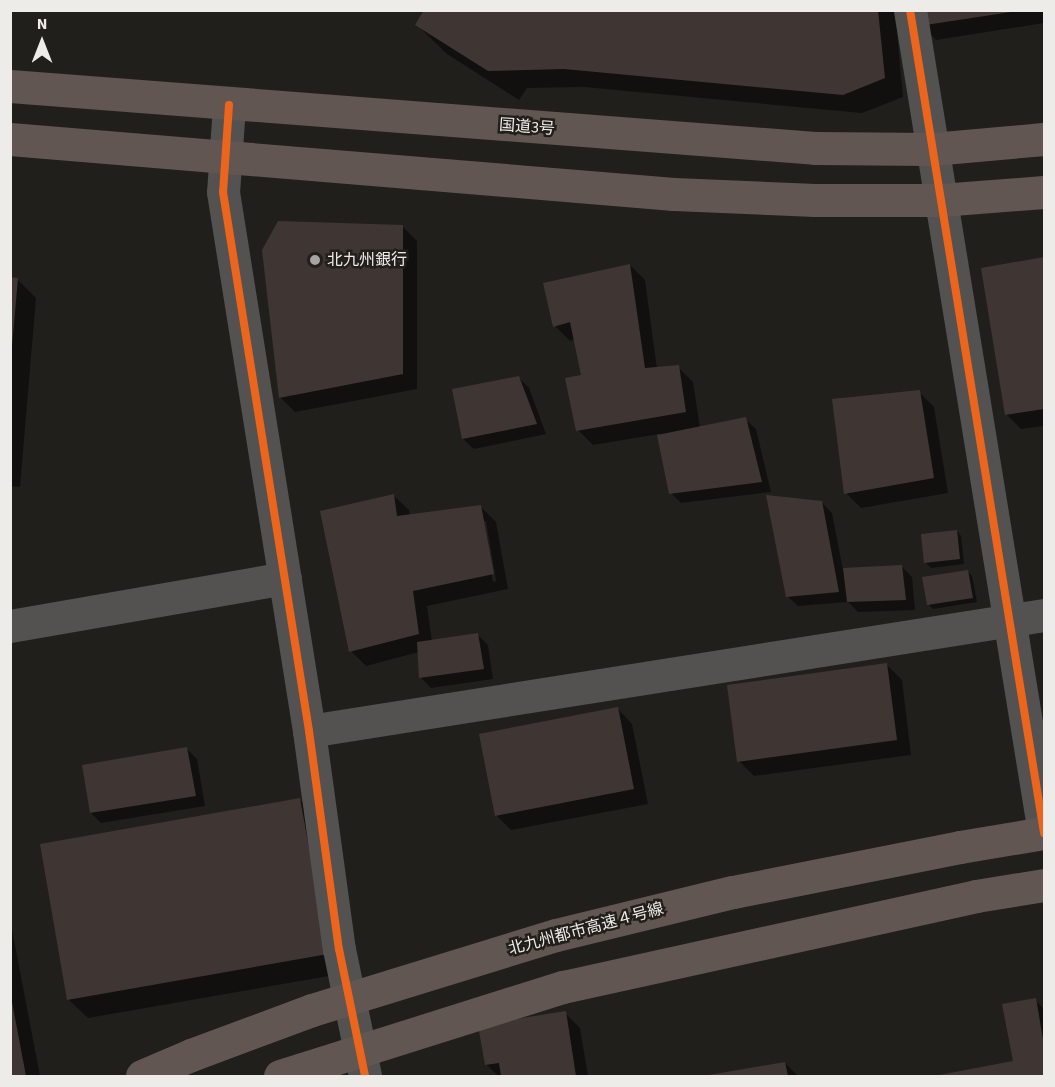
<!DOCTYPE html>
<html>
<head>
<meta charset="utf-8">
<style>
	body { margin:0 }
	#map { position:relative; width:1055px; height:1087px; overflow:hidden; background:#211f1c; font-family:"Source Sans 3","Noto Sans JP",sans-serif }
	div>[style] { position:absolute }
	.shadow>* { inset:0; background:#0007 }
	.building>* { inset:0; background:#3f3634 }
	.street>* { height:33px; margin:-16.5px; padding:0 16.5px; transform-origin:16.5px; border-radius:16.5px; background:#535251 }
	.highway>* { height:33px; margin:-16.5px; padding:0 16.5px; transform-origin:16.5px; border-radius:16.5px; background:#625653 }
	.cycleway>* { height:8px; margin:-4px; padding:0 4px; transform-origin:4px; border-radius:4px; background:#eb651d }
	.dots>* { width:16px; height:16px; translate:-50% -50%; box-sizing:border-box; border:3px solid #221f1b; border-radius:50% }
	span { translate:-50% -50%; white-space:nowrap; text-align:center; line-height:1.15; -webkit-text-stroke:5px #221f1b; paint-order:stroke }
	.street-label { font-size:16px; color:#eeece9 }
	.poi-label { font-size:16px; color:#eeece9 }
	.left { translate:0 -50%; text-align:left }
	.frame { position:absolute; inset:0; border:12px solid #eeece9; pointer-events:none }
	.north { position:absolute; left:12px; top:12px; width:60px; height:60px; -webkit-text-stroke:4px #221f1b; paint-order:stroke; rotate:0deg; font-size:16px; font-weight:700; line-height:24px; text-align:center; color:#eeece9 }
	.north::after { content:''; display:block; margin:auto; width:21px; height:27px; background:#eeece9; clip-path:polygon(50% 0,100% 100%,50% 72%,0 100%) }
</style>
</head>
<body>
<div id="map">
	<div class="shadow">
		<i style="clip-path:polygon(425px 10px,895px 10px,903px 97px,862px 113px,584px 87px,527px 88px,519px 100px,447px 54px,417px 25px)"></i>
		<i style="clip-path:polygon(920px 10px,1044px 10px,1044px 23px,936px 40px,921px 25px)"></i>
		<i style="clip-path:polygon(402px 226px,417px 241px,417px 389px,295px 412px,280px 397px)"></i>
		<i style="clip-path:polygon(1044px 259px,1044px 426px,1021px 429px,1006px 414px,982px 269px)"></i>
		<i style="clip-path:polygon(630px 265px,645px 280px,657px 369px,678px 367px,693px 382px,700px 428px,745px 419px,756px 429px,771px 492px,681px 503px,671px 493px,659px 434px,593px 445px,578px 430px,583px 376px,575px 339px,570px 341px,555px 326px)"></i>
		<i style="clip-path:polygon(10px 279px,17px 279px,36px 298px,20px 487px,10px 486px)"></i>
		<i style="clip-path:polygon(519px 378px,529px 388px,546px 434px,474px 449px,463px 439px)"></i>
		<i style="clip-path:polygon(919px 392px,934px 407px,948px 493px,861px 508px,846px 493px)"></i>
		<i style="clip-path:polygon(evenodd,394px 496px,409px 510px,410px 516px,481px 507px,496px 522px,508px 589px,427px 606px,432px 642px,478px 635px,488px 645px,493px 679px,431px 688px,421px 678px,419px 652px,366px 666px,351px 651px,394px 496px,483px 521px,486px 521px,496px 581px,493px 582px,483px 521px)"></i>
		<i style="clip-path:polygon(821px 502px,832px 513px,843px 570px,901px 566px,912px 577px,915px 610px,858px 612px,848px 602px,798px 606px,787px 596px)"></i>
		<i style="clip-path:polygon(957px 531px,961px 536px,964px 564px,931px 568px,926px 563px)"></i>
		<i style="clip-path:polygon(967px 571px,972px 576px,977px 602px,933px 609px,929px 605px)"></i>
		<i style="clip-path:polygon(887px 665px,902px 680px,911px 755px,754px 776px,739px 761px)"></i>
		<i style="clip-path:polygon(618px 709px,632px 724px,648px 804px,511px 830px,496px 815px)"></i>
		<i style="clip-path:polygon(187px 749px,197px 759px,205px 806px,101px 823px,91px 813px)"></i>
		<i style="clip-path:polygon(300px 800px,319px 819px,346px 973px,88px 1018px,69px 1000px)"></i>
		<i style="clip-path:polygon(10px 919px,40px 1076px,10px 1076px)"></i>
		<i style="clip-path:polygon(1035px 1000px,1044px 1009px,1044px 1076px,935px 1076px,1015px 1062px)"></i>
		<i style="clip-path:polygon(565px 1013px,580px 1028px,588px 1076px,498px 1076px,486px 1064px)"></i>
		<i style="clip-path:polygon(785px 1063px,798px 1076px,711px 1076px)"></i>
	</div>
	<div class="building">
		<i style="clip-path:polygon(424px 10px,878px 10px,885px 78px,843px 95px,564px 69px,488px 71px,415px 25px)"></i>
		<i style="clip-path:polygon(918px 10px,1011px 10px,1011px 12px,919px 26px)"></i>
		<i style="clip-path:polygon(278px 221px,403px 225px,403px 374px,279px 398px,262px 250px)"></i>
		<i style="clip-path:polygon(1044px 257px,1044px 409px,1005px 415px,981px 268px)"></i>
		<i style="clip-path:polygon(630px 264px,645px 368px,679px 365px,686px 412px,576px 431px,565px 378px,581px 375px,570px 322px,553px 327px,543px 283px)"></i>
		<i style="clip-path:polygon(10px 277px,18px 278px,12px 346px,10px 346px)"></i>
		<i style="clip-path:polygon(519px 376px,537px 424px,462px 439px,452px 389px)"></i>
		<i style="clip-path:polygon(920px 390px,934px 478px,844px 494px,832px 399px)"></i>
		<i style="clip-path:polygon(746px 417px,762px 482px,669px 494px,657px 435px)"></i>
		<i style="clip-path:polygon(394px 494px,397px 516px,481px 505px,494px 574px,413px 591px,419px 634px,349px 652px,320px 511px)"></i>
		<i style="clip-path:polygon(766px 495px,822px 501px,839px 592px,786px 597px)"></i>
		<i style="clip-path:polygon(957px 530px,960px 559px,924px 563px,921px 534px)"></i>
		<i style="clip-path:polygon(902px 565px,906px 600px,847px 602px,843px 568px)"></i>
		<i style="clip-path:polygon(968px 570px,973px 598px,927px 605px,922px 577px)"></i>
		<i style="clip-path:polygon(478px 633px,484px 669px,419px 678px,417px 642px)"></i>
		<i style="clip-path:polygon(887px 663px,897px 740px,737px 762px,727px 685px)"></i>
		<i style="clip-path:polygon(618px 707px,634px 789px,495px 816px,479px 734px)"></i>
		<i style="clip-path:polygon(187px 747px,196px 796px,90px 813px,82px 765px)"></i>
		<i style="clip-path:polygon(300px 798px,328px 954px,67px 1000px,40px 844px)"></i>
		<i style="clip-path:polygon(1036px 998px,1044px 1045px,1044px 1076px,934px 1076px,1013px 1061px,1002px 1004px)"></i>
		<i style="clip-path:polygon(12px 1002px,26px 1076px,10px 1076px)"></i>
		<i style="clip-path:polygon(566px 1011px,576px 1076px,501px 1076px,499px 1063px,485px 1065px,478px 1025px)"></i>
		<i style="clip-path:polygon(785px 1062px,788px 1076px,709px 1076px,709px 1075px)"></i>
	</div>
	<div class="street">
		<i style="left:910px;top:10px;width:834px;rotate:80.75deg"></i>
		<i style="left:229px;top:105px;width:87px;rotate:93.9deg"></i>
		<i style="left:223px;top:192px;width:546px;rotate:80.93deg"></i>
		<i style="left:309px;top:731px;width:220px;rotate:82.2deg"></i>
		<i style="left:339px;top:949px;width:130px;rotate:78.4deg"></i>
		<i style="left:10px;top:626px;width:279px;rotate:-9.9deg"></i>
		<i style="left:309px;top:731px;width:744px;rotate:-8.97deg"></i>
	</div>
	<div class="highway">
		<i style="left:10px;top:86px;width:807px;rotate:4.4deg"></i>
		<i style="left:815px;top:148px;width:117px;rotate:0.5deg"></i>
		<i style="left:932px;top:149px;width:112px;rotate:-5.1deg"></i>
		<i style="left:10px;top:139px;width:666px;rotate:4.74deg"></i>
		<i style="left:674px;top:194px;width:141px;rotate:2.4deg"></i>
		<i style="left:815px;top:200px;width:125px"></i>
		<i style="left:940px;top:200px;width:104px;rotate:-4.4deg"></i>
		<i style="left:142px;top:1076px;width:53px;rotate:-23.2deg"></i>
		<i style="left:191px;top:1055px;width:129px;rotate:-20.4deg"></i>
		<i style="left:312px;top:1010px;width:255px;rotate:-17.1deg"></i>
		<i style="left:556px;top:935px;width:182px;rotate:-13.7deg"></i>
		<i style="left:733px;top:892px;width:231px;rotate:-11.2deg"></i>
		<i style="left:960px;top:847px;width:85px;rotate:-9.5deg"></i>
		<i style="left:280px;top:1076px;width:297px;rotate:-17.5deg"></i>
		<i style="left:563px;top:987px;width:423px;rotate:-12.4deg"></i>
		<i style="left:976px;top:896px;width:69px;rotate:-9.2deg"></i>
	</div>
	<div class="cycleway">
		<i style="left:910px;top:10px;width:834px;rotate:80.75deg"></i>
		<i style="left:229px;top:105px;width:87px;rotate:93.9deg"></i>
		<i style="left:223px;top:192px;width:546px;rotate:80.93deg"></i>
		<i style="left:309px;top:731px;width:220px;rotate:82.2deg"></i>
		<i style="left:339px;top:949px;width:130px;rotate:78.4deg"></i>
	</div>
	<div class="dots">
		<i style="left:315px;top:260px;background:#a6a4a1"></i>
	</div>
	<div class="street-label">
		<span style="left:527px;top:127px;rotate:4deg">国道3号</span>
		<span style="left:586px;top:929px;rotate:-15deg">北九州都市高速４号線</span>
	</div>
	<div class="poi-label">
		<span class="left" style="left:327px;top:260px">北九州銀行</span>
	</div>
	<div class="frame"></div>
	<div class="north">N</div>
</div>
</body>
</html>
